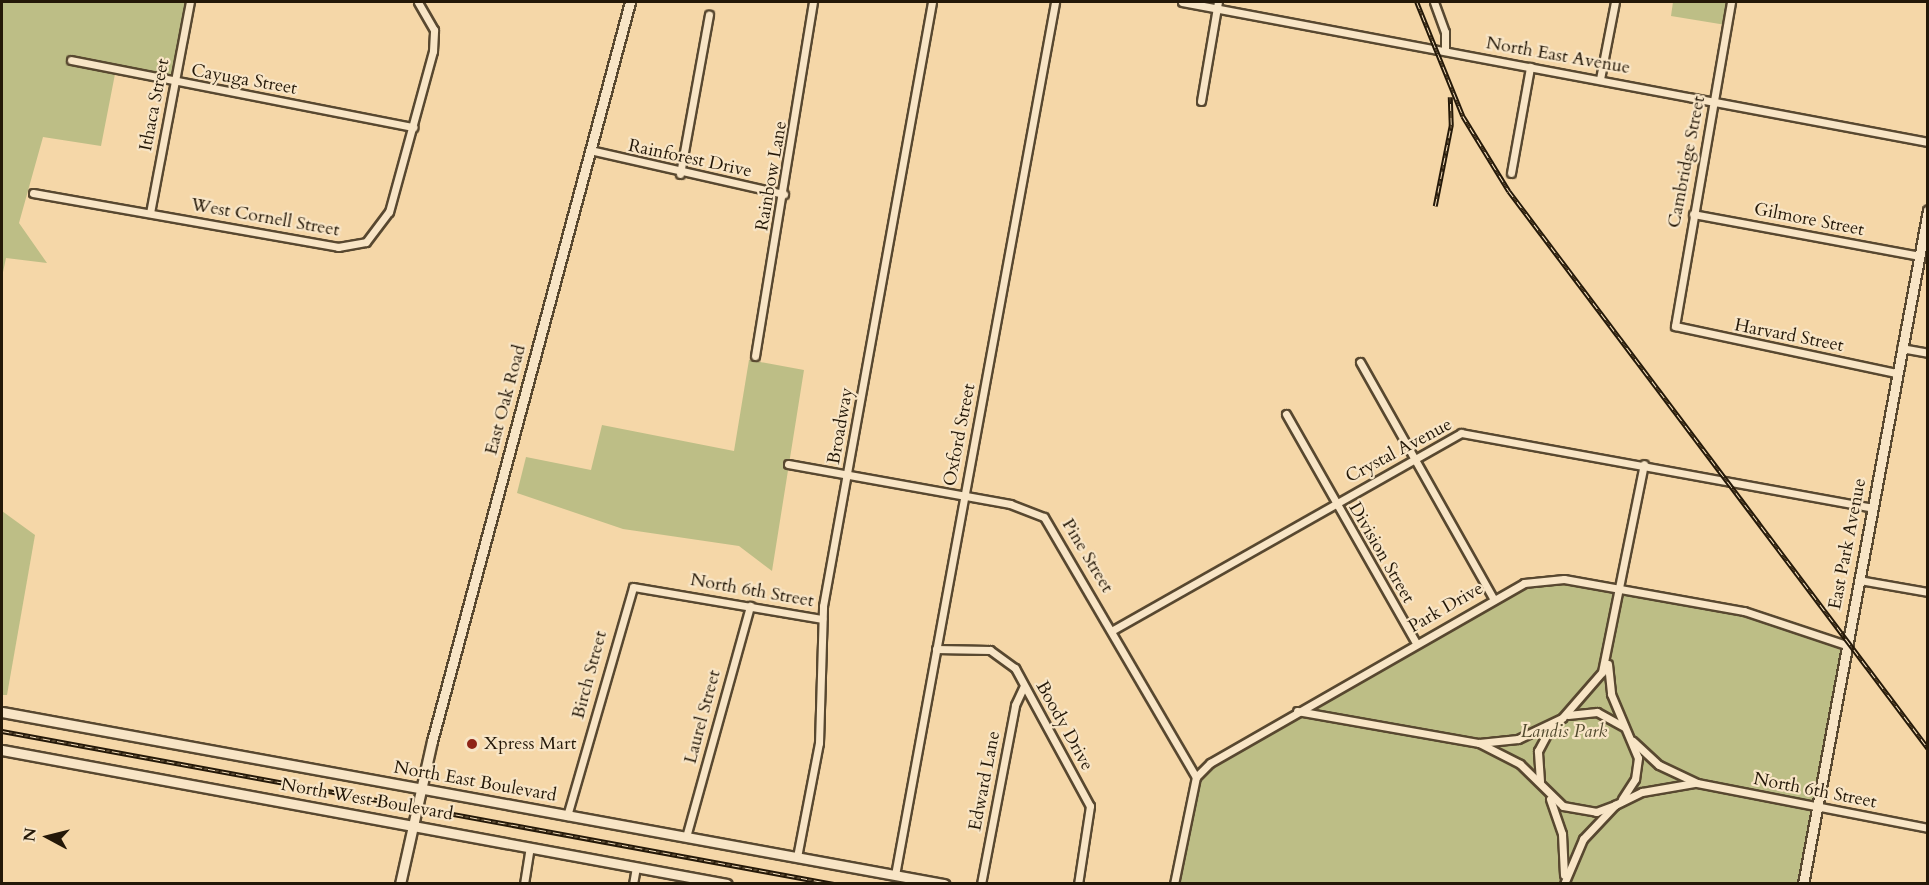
<!DOCTYPE html>
<html>
<head>
<meta charset="utf-8">
<style>
	body { margin:0 }
	#map { position:relative; width:1929px; height:885px; overflow:hidden; background:#f5d7a8; font-family:Cardo,serif }
	div>[style] { position:absolute }
	.green>* { inset:0; background:#bdbe86 }
	.roads { filter:drop-shadow(2px 0 #584830) drop-shadow(-2px 0 #584830) drop-shadow(0 2px #584830) drop-shadow(0 -2px #584830) }
	.street>* { height:7px; margin:-3.5px; padding:0 3.5px; transform-origin:3.5px; border-radius:3.5px; background:#f8e5c6 }
	.secondary>* { height:9px; margin:-4.5px; padding:0 4.5px; transform-origin:4.5px; border-radius:4.5px; background:#f8e5c6 }
	.rail>* { height:4.5px; margin-top:-2.25px; transform-origin:0; background:repeating-linear-gradient(90deg,#f8e5c6 0 7px,#241808 0 14px); box-sizing:border-box; border-block:2px solid #241808 }
	.dots>* { width:16px; height:16px; translate:-50% -50%; box-sizing:border-box; border:3px solid #f8e5c6; border-radius:50% }
	span { translate:-50% -50%; white-space:nowrap; text-align:center; line-height:1.15; -webkit-text-stroke:4.5px #f8e5c6; paint-order:stroke }
	.street-label { font-size:18px; color:#241808 }
	.park-label { font-size:18px; color:#524a2e; font-style:italic }
	.poi-label { font-size:18px; color:#241808 }
	.left { translate:0 -50%; text-align:left }
	.frame { position:absolute; inset:0; border:3px solid #241808; pointer-events:none }
	.north { position:absolute; left:18px; top:807px; width:60px; height:60px; -webkit-text-stroke:4px #f8e5c6; paint-order:stroke; rotate:277deg; font-size:16px; font-weight:700; line-height:24px; text-align:center; color:#241808 }
	.north::after { content:''; display:block; margin:auto; width:21px; height:27px; background:#241808; clip-path:polygon(50% 0,100% 100%,50% 72%,0 100%) }
</style>
</head>
<body>
<div id="map">
	<div class="green">
		<i style="clip-path:polygon(2px 2px,189px 2px,175px 81px,115px 74px,101px 146px,43px 137px,19px 223px,47px 263px,6px 258px,2px 277px)"></i>
		<i style="clip-path:polygon(1673px 2px,1731px 2px,1726px 25px,1671px 16px)"></i>
		<i style="clip-path:polygon(749px 360px,804px 370px,772px 571px,739px 546px,623px 529px,517px 493px,526px 457px,591px 470px,602px 425px,734px 451px)"></i>
		<i style="clip-path:polygon(2px 511px,35px 535px,7px 695px,2px 695px)"></i>
		<i style="clip-path:polygon(1555px 578px,1744px 611px,1846px 645px,1803px 883px,1175px 884px,1192px 771px,1524px 583px)"></i>
	</div>
	<div class="roads">
		<div class="street">
			<i style="left:1182px;top:2px;width:759px;rotate:10.63deg"></i>
			<i style="left:1434px;top:2px;width:32px;rotate:70deg"></i>
			<i style="left:1445px;top:32px;width:19px;rotate:90deg"></i>
			<i style="left:1731px;top:2px;width:329px;rotate:99.8deg"></i>
			<i style="left:1675px;top:326px;width:226px;rotate:12deg"></i>
			<i style="left:71px;top:60px;width:349px;rotate:11.1deg"></i>
			<i style="left:1600px;top:79px;width:78px;rotate:-79deg"></i>
			<i style="left:1201px;top:101px;width:100px;rotate:-80.3deg"></i>
			<i style="left:590px;top:150px;width:199px;rotate:12.8deg"></i>
			<i style="left:1511px;top:173px;width:108px;rotate:-79.8deg"></i>
			<i style="left:680px;top:174px;width:162px;rotate:-79.7deg"></i>
			<i style="left:33px;top:193px;width:310px;rotate:10deg"></i>
			<i style="left:338px;top:247px;width:28px;rotate:-10deg"></i>
			<i style="left:366px;top:242px;width:38px;rotate:-53deg"></i>
			<i style="left:389px;top:212px;width:167px;rotate:-74.7deg"></i>
			<i style="left:433px;top:51px;width:21px;rotate:-87deg"></i>
			<i style="left:434px;top:30px;width:32px;rotate:-120deg"></i>
			<i style="left:150px;top:213px;width:215px;rotate:-79.3deg"></i>
			<i style="left:1693px;top:214px;width:230px;rotate:10.5deg"></i>
			<i style="left:1901px;top:348px;width:27px;rotate:10deg"></i>
			<i style="left:755px;top:356px;width:359px;rotate:-80.7deg"></i>
			<i style="left:1360px;top:362px;width:271px;rotate:60.6deg"></i>
			<i style="left:1286px;top:414px;width:263px;rotate:60.4deg"></i>
			<i style="left:788px;top:464px;width:226px;rotate:10.2deg"></i>
			<i style="left:1010px;top:504px;width:36px;rotate:21deg"></i>
			<i style="left:1044px;top:517px;width:301px;rotate:59.7deg"></i>
			<i style="left:1859px;top:580px;width:70px;rotate:9.9deg"></i>
			<i style="left:1113px;top:630px;width:400px;rotate:-29.5deg"></i>
			<i style="left:1461px;top:433px;width:418px;rotate:10.3deg"></i>
			<i style="left:936px;top:649px;width:54px;rotate:1.1deg"></i>
			<i style="left:990px;top:650px;width:31px;rotate:36deg"></i>
			<i style="left:1015px;top:668px;width:157px;rotate:61.5deg"></i>
			<i style="left:1090px;top:806px;width:79px;rotate:98.7deg"></i>
			<i style="left:1608px;top:664px;width:30px;rotate:84deg"></i>
			<i style="left:1611px;top:694px;width:69px;rotate:67.1deg"></i>
			<i style="left:1638px;top:758px;width:21px;rotate:98deg"></i>
			<i style="left:1635px;top:779px;width:24px;rotate:123deg"></i>
			<i style="left:1297px;top:711px;width:185px;rotate:10deg"></i>
			<i style="left:1479px;top:743px;width:46px;rotate:27.1deg"></i>
			<i style="left:1520px;top:764px;width:60px;rotate:44.3deg"></i>
			<i style="left:1563px;top:806px;width:34px;rotate:10deg"></i>
			<i style="left:1596px;top:812px;width:20px;rotate:-20deg"></i>
			<i style="left:1568px;top:715px;width:29px;rotate:-6deg"></i>
			<i style="left:1597px;top:712px;width:31px;rotate:29deg"></i>
			<i style="left:1633px;top:741px;width:35px;rotate:43deg"></i>
			<i style="left:1659px;top:765px;width:42px;rotate:25.3deg"></i>
			<i style="left:1697px;top:783px;width:235px;rotate:11deg"></i>
			<i style="left:1479px;top:743px;width:39px;rotate:-6deg"></i>
			<i style="left:1518px;top:739px;width:49px;rotate:-25.5deg"></i>
			<i style="left:1562px;top:718px;width:61px;rotate:-49deg"></i>
			<i style="left:1602px;top:672px;width:212px;rotate:-78.6deg"></i>
			<i style="left:1540px;top:781px;width:30px;rotate:-94deg"></i>
			<i style="left:1538px;top:751px;width:27px;rotate:-62deg"></i>
			<i style="left:1550px;top:799px;width:37px;rotate:71deg"></i>
			<i style="left:1562px;top:834px;width:41px;rotate:87.2deg"></i>
			<i style="left:567px;top:816px;width:238px;rotate:-73.9deg"></i>
			<i style="left:633px;top:587px;width:192px;rotate:9.6deg"></i>
			<i style="left:686px;top:837px;width:240px;rotate:-74.5deg"></i>
			<i style="left:797px;top:857px;width:116px;rotate:-79.1deg"></i>
			<i style="left:819px;top:743px;width:137px;rotate:-88.3deg"></i>
			<i style="left:823px;top:606px;width:614px;rotate:-79.77deg"></i>
			<i style="left:895px;top:875px;width:888px;rotate:-79.61deg"></i>
			<i style="left:524px;top:884px;width:37px;rotate:-81deg"></i>
			<i style="left:633px;top:884px;width:17px;rotate:-80deg"></i>
			<i style="left:981px;top:884px;width:182px;rotate:-79.2deg"></i>
			<i style="left:1015px;top:705px;width:21px;rotate:-65deg"></i>
			<i style="left:1174px;top:884px;width:109px;rotate:-78.4deg"></i>
			<i style="left:1196px;top:777px;width:20px;rotate:-45deg"></i>
			<i style="left:1210px;top:763px;width:362px;rotate:-29.8deg"></i>
			<i style="left:1524px;top:583px;width:40px;rotate:-5.7deg"></i>
			<i style="left:1564px;top:579px;width:183px;rotate:10.1deg"></i>
			<i style="left:1744px;top:611px;width:108px;rotate:18.4deg"></i>
			<i style="left:1564px;top:884px;width:49px;rotate:-67.1deg"></i>
			<i style="left:1583px;top:839px;width:47px;rotate:-46.7deg"></i>
			<i style="left:1615px;top:805px;width:30px;rotate:-26deg"></i>
			<i style="left:1642px;top:792px;width:53px;rotate:-9.8deg"></i>
		</div>
		<div class="secondary">
			<i style="left:2px;top:712px;width:958px;rotate:10.35deg"></i>
			<i style="left:2px;top:750px;width:737px;rotate:10.47deg"></i>
			<i style="left:400px;top:884px;width:147px;rotate:-77.4deg"></i>
			<i style="left:432px;top:741px;width:765px;rotate:-75deg"></i>
			<i style="left:1803px;top:884px;width:685px;rotate:-79.49deg"></i>
		</div>
	</div>
	<div class="rail">
		<i style="left:1417px;top:2px;width:123px;rotate:68deg"></i>
		<i style="left:1463px;top:116px;width:88px;rotate:58.5deg"></i>
		<i style="left:1509px;top:191px;width:697px;rotate:53.05deg"></i>
		<i style="left:1435px;top:206px;width:83px;rotate:-78.8deg"></i>
		<i style="left:1451px;top:125px;width:28px;rotate:-92deg"></i>
		<i style="left:2px;top:731px;width:846px;rotate:10.42deg"></i>
	</div>
	<div class="dots">
		<i style="left:472px;top:744px;background:#8f2418"></i>
	</div>
	<div class="street-label">
		<span style="left:1558px;top:56px;rotate:10deg">North East Avenue</span>
		<span style="left:244px;top:80px;rotate:10deg">Cayuga Street</span>
		<span style="left:155px;top:105px;rotate:-79deg">Ithaca Street</span>
		<span style="left:690px;top:159px;rotate:12deg">Rainforest Drive</span>
		<span style="left:1687px;top:162px;rotate:-79deg">Cambridge Street</span>
		<span style="left:772px;top:176px;rotate:-80deg">Rainbow Lane</span>
		<span style="left:265px;top:218px;rotate:10deg">West Cornell Street</span>
		<span style="left:1809px;top:220px;rotate:11deg">Gilmore Street</span>
		<span style="left:1789px;top:336px;rotate:11deg">Harvard Street</span>
		<span style="left:506px;top:400px;rotate:-75deg">East Oak Road</span>
		<span style="left:841px;top:426px;rotate:-80deg">Broadway</span>
		<span style="left:960px;top:435px;rotate:-79deg">Oxford Street</span>
		<span style="left:1399px;top:451px;rotate:-28deg">Crystal Avenue</span>
		<span style="left:1848px;top:544px;rotate:-79deg">East Park Avenue</span>
		<span style="left:1381px;top:553px;rotate:60deg">Division Street</span>
		<span style="left:1087px;top:556px;rotate:59deg">Pine Street</span>
		<span style="left:752px;top:591px;rotate:10deg">North 6th Street</span>
		<span style="left:1446px;top:608px;rotate:-30deg">Park Drive</span>
		<span style="left:590px;top:675px;rotate:-75deg">Birch Street</span>
		<span style="left:703px;top:717px;rotate:-75deg">Laurel Street</span>
		<span style="left:1064px;top:726px;rotate:61deg">Boody Drive</span>
		<span style="left:985px;top:781px;rotate:-79deg">Edward Lane</span>
		<span style="left:475px;top:782px;rotate:10deg">North East Boulevard</span>
		<span style="left:1815px;top:791px;rotate:11deg">North 6th Street</span>
		<span style="left:367px;top:800px;rotate:10deg">North West Boulevard</span>
	</div>
	<div class="park-label">
		<span style="left:1564px;top:732px">Landis Park</span>
	</div>
	<div class="poi-label">
		<span class="left" style="left:484px;top:744px">Xpress Mart</span>
	</div>
	<div class="frame"></div>
	<div class="north">N</div>
</div>
</body>
</html>
